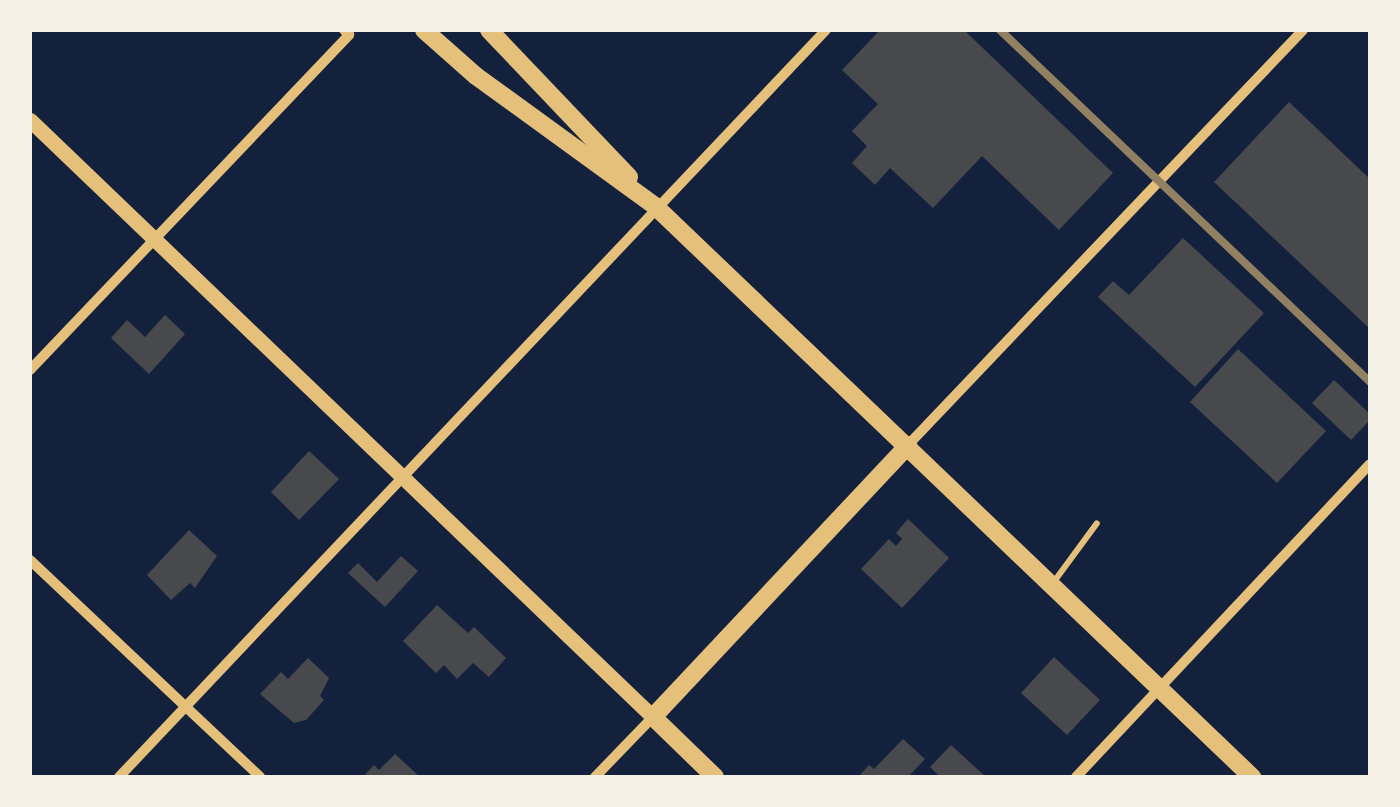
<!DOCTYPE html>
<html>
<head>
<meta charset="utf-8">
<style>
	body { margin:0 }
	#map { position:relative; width:1400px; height:807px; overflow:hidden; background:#14213d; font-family:Literata,serif }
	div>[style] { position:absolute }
	.building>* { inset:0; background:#48494c }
	.service>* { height:6px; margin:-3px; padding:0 3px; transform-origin:3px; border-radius:3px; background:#e5c07b }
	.minor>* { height:10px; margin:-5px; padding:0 5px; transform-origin:5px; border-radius:5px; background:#e5c07b }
	.tertiary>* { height:15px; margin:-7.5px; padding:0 7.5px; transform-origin:7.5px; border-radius:7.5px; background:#e5c07b }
	.secondary>* { height:18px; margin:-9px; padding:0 9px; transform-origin:9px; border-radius:9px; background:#e5c07b }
	.rail>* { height:8px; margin:-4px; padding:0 4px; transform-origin:4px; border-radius:4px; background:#918062 }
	span { translate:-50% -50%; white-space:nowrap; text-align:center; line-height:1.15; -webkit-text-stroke:10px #f6f1e7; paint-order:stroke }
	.frame { position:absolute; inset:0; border:32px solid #f6f1e7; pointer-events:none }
</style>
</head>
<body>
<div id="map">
	<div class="building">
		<i style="clip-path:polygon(880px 30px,964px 30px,1113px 173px,1059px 230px,982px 156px,933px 208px,890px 168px,875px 185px,852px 163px,867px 146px,852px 131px,878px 104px,842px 70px)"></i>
		<i style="clip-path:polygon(1289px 102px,1370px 179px,1370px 329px,1214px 182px)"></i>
		<i style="clip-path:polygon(1183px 238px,1264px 313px,1195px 387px,1098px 297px,1113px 281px,1129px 295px)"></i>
		<i style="clip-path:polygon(165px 315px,185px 334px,149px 374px,111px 338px,127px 320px,145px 337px)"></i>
		<i style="clip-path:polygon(1238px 349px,1326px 431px,1277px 483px,1190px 402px)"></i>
		<i style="clip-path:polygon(1334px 380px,1370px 414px,1370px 420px,1351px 440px,1312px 403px)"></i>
		<i style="clip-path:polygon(309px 451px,339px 479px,299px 520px,271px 492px)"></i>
		<i style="clip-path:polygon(908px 519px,949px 558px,902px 608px,861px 569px,889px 539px,896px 546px,902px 539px,896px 533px)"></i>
		<i style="clip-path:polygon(189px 530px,217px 556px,195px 588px,190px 583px,171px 600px,147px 575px)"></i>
		<i style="clip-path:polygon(401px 556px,418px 571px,385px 607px,348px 573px,358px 563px,377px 582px)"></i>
		<i style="clip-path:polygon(437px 605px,468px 633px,474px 627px,506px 658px,489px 677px,473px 663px,457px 679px,444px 665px,436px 673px,403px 641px)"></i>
		<i style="clip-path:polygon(1054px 657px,1100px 700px,1067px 735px,1021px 693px)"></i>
		<i style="clip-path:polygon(308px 658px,329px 678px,320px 696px,324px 700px,306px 720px,294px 723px,260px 694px,281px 672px,288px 679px)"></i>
		<i style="clip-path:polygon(903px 739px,925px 759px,908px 777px,858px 777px,869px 765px,874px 769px)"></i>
		<i style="clip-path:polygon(951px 745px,986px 777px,940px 777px,930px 767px)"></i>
		<i style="clip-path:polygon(395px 754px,420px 777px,363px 777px,374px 765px,379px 770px)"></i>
	</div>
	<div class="service">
		<i style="left:1053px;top:583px;width:74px;rotate:-53.7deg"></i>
	</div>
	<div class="minor">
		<i style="left:30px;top:370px;width:463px;rotate:-46.4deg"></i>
		<i style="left:349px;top:35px;width:7px;rotate:-135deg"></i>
		<i style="left:908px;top:445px;width:573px;rotate:-46.41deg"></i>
		<i style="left:30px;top:560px;width:316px;rotate:43.3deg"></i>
		<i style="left:119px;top:777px;width:1029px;rotate:-46.58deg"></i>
		<i style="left:595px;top:777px;width:83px;rotate:-46deg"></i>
		<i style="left:1076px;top:777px;width:429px;rotate:-46.8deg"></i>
	</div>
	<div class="tertiary">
		<i style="left:30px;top:120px;width:863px;rotate:43.78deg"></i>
	</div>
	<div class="secondary">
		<i style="left:424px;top:30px;width:69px;rotate:41.5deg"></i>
		<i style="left:476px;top:76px;width:223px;rotate:36deg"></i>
		<i style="left:656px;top:207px;width:825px;rotate:43.72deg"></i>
		<i style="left:489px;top:30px;width:203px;rotate:46.4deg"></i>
		<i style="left:715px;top:777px;width:86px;rotate:-135.9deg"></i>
		<i style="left:653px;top:717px;width:373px;rotate:-46.8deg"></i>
	</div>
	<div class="rail">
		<i style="left:1000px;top:30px;width:511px;rotate:43.57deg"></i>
	</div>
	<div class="frame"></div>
</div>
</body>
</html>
